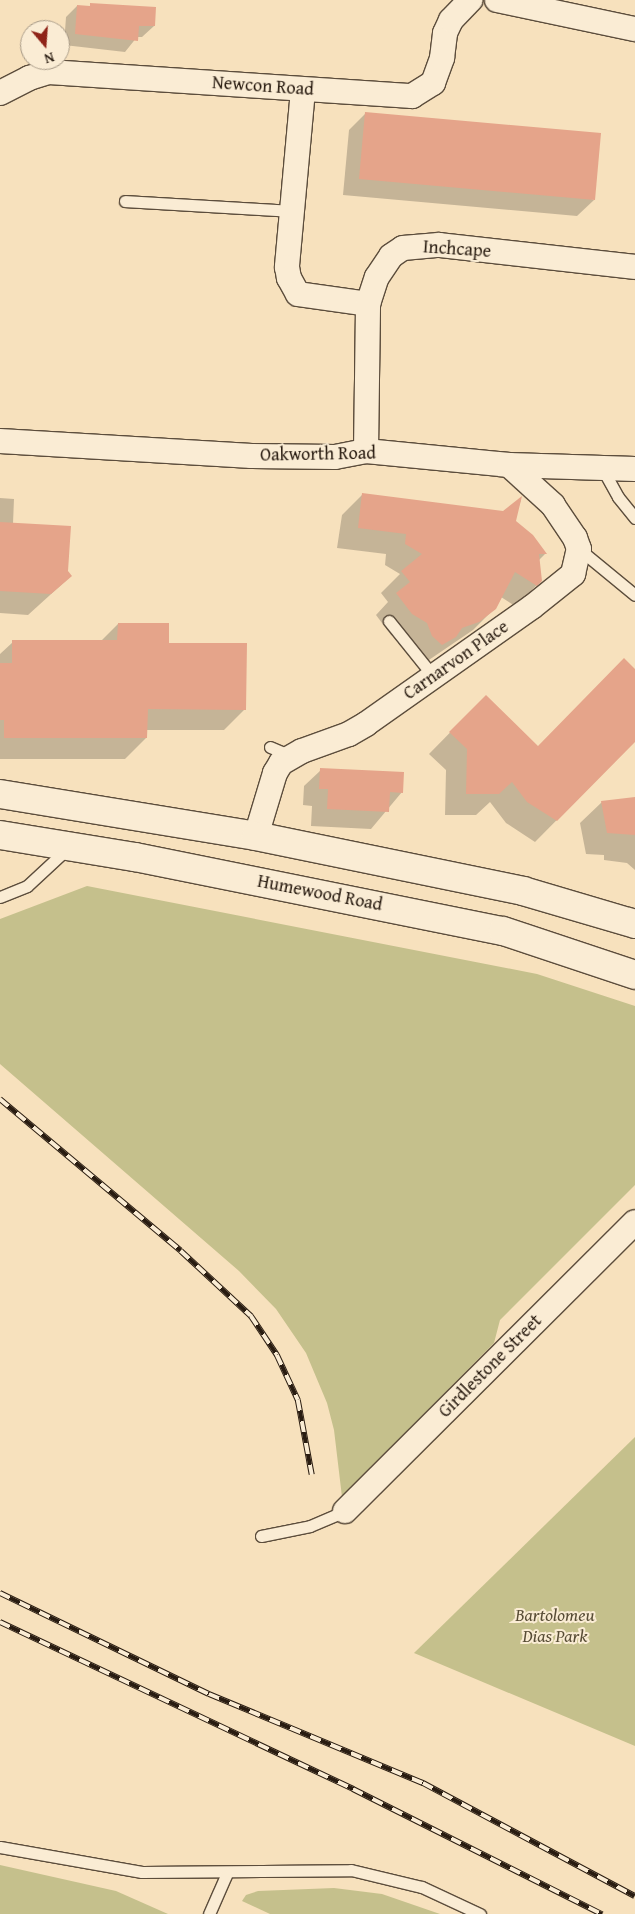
<!DOCTYPE html>
<html>
<head>
<meta charset="utf-8">
<style>
	body { margin:0 }
	#map { position:relative; width:635px; height:1914px; overflow:hidden; background:#f7e1bd; font-family:"Gentium Book Plus",serif }
	div>[style] { position:absolute }
	.green>* { inset:0; background:#c5c08c }
	.shadow>* { inset:0; background:#0003 }
	.building>* { inset:0; background:#e5a48a }
	.roads { filter:drop-shadow(1px 0 #5c4d3c) drop-shadow(-1px 0 #5c4d3c) drop-shadow(0 1px #5c4d3c) drop-shadow(0 -1px #5c4d3c) }
	.lane>* { height:11px; margin:-5.5px; padding:0 5.5px; transform-origin:5.5px; border-radius:5.5px; background:#faecd4 }
	.street>* { height:24px; margin:-12px; padding:0 12px; transform-origin:12px; border-radius:12px; background:#faecd4 }
	.secondary>* { height:28px; margin:-14px; padding:0 14px; transform-origin:14px; border-radius:14px; background:#faecd4 }
	.rail>* { height:5.5px; margin-top:-2.75px; transform-origin:0; background:repeating-linear-gradient(90deg,#faecd4 0 11px,#291c11 0 22px); box-sizing:border-box; border-block:1px solid #291c11 }
	span { translate:-50% -50%; white-space:nowrap; text-align:center; line-height:1.15; -webkit-text-stroke:4px #faecd4; paint-order:stroke }
	.street-label { font-size:18px; color:#291c11 }
	.park-label { font-size:18px; color:#584d36; font-style:italic }
	.north { position:absolute; left:20px; top:20px; width:50px; height:50px; box-sizing:border-box; background:#faecd4; border:1px solid #a69986; border-radius:50%; rotate:162deg; font-size:14px; font-weight:700; line-height:20px; text-align:center; color:#291c11 }
	.north::after { content:''; display:block; margin:auto; width:18px; height:22px; background:#8f2418; clip-path:polygon(50% 0,100% 100%,50% 72%,0 100%) }
</style>
</head>
<body>
<div id="map">
	<div class="green">
		<i style="clip-path:polygon(87px 886px,537px 974px,635px 1006px,635px 1185px,500px 1320px,494px 1343px,342px 1497px,334px 1430px,327px 1403px,306px 1353px,276px 1309px,239px 1271px,0 1064px,0 919px)"></i>
		<i style="clip-path:polygon(635px 1437px,635px 1746px,414px 1653px)"></i>
		<i style="clip-path:polygon(0 1865px,116px 1891px,168px 1914px,0 1914px)"></i>
		<i style="clip-path:polygon(334px 1888px,382px 1894px,440px 1914px,270px 1914px,242px 1901px,246px 1895px,258px 1891px)"></i>
	</div>
	<div class="shadow">
		<i style="clip-path:polygon(77px 6px,154px 26px,142px 37px,137px 37px,125px 52px,64px 45px,66px 17px)"></i>
		<i style="clip-path:polygon(366px 113px,594px 200px,577px 216px,343px 195px,349px 130px)"></i>
		<i style="clip-path:polygon(363px 494px,503px 512px,521px 500px,514px 521px,545px 554px,539px 560px,541px 581px,515px 606px,501px 597px,495px 608px,473px 630px,420px 666px,406px 644px,391px 635px,376px 615px,388px 602px,381px 593px,400px 574px,385px 565px,386px 554px,337px 548px,342px 515px)"></i>
		<i style="clip-path:polygon(0 498px,14px 499px,13px 524px,71px 576px,28px 615px,0 613px)"></i>
		<i style="clip-path:polygon(118px 624px,168px 644px,245px 709px,224px 730px,146px 730px,146px 738px,125px 759px,0 759px,0 654px,13px 642px,101px 641px)"></i>
		<i style="clip-path:polygon(635px 671px,635px 741px,535px 842px,506px 823px,490px 802px,476px 815px,445px 815px,446px 770px,429px 754px,486px 696px,538px 747px)"></i>
		<i style="clip-path:polygon(321px 770px,402px 792px,371px 829px,311px 826px,312px 806px,303px 805px,304px 786px)"></i>
		<i style="clip-path:polygon(635px 798px,635px 870px,627px 863px,604px 860px,604px 855px,586px 854px,580px 823px,602px 802px)"></i>
	</div>
	<div class="building">
		<i style="clip-path:polygon(90px 3px,156px 7px,155px 26px,139px 26px,138px 41px,75px 34px,77px 5px,90px 6px)"></i>
		<i style="clip-path:polygon(365px 112px,601px 133px,595px 200px,359px 179px)"></i>
		<i style="clip-path:polygon(362px 493px,503px 511px,522px 496px,516px 521px,533px 535px,547px 554px,539px 554px,542px 581px,537px 586px,515px 572px,496px 609px,479px 622px,462px 628px,456px 637px,442px 645px,432px 636px,427px 623px,412px 614px,396px 593px,410px 582px,401px 571px,422px 554px,405px 544px,406px 534px,358px 528px)"></i>
		<i style="clip-path:polygon(0 522px,71px 526px,68px 571px,72px 576px,51px 594px,0 591px)"></i>
		<i style="clip-path:polygon(118px 623px,169px 623px,169px 643px,247px 643px,246px 710px,148px 709px,147px 738px,4px 738px,4px 720px,0 720px,0 663px,12px 663px,12px 640px,117px 640px)"></i>
		<i style="clip-path:polygon(624px 658px,635px 669px,635px 742px,557px 821px,527px 802px,512px 782px,499px 794px,466px 794px,467px 749px,449px 732px,486px 695px,538px 746px)"></i>
		<i style="clip-path:polygon(320px 768px,404px 772px,403px 793px,390px 792px,389px 812px,327px 809px,328px 789px,319px 789px)"></i>
		<i style="clip-path:polygon(635px 797px,635px 835px,607px 833px,601px 801px)"></i>
	</div>
	<div class="roads">
		<div class="lane">
			<i style="left:125px;top:201px;width:167px;rotate:3.4deg"></i>
			<i style="left:602px;top:468px;width:33px;rotate:61deg"></i>
			<i style="left:618px;top:497px;width:27px;rotate:51deg"></i>
			<i style="left:579px;top:549px;width:72px;rotate:39.4deg"></i>
			<i style="left:389px;top:621px;width:70px;rotate:51.3deg"></i>
			<i style="left:270px;top:747px;width:23px;rotate:23deg"></i>
			<i style="left:0;top:897px;width:29px;rotate:-22deg"></i>
			<i style="left:27px;top:886px;width:54px;rotate:-42.8deg"></i>
			<i style="left:261px;top:1536px;width:50px;rotate:-11.5deg"></i>
			<i style="left:310px;top:1526px;width:38px;rotate:-23deg"></i>
			<i style="left:0;top:1847px;width:144px;rotate:10deg"></i>
			<i style="left:142px;top:1872px;width:209px;rotate:-0.5deg"></i>
			<i style="left:351px;top:1870px;width:73px;rotate:13.5deg"></i>
			<i style="left:422px;top:1887px;width:64px;rotate:25deg"></i>
			<i style="left:209px;top:1914px;width:45px;rotate:-66.3deg"></i>
		</div>
		<div class="street">
			<i style="left:497px;top:0;width:141px;rotate:11.9deg"></i>
			<i style="left:303px;top:90px;width:178px;rotate:95.2deg"></i>
			<i style="left:287px;top:267px;width:11px;rotate:80deg"></i>
			<i style="left:289px;top:278px;width:18px;rotate:61deg"></i>
			<i style="left:298px;top:294px;width:71px;rotate:8.1deg"></i>
			<i style="left:0;top:93px;width:33px;rotate:-27deg"></i>
			<i style="left:29px;top:78px;width:21px;rotate:-17deg"></i>
			<i style="left:49px;top:72px;width:364px;rotate:3.8deg"></i>
			<i style="left:412px;top:96px;width:25px;rotate:-32deg"></i>
			<i style="left:433px;top:83px;width:27px;rotate:-70deg"></i>
			<i style="left:442px;top:58px;width:25px;rotate:-83deg"></i>
			<i style="left:445px;top:33px;width:14px;rotate:-65deg"></i>
			<i style="left:451px;top:20px;width:28px;rotate:-46deg"></i>
			<i style="left:0;top:441px;width:252px;rotate:3.4deg"></i>
			<i style="left:252px;top:456px;width:83px;rotate:0.7deg"></i>
			<i style="left:335px;top:457px;width:32px;rotate:-11deg"></i>
			<i style="left:366px;top:451px;width:144px;rotate:5.6deg"></i>
			<i style="left:509px;top:465px;width:126px;rotate:1.8deg"></i>
			<i style="left:366px;top:451px;width:147px;rotate:-89.2deg"></i>
			<i style="left:368px;top:304px;width:28px;rotate:-72deg"></i>
			<i style="left:377px;top:277px;width:25px;rotate:-56deg"></i>
			<i style="left:391px;top:256px;width:14px;rotate:-34deg"></i>
			<i style="left:403px;top:248px;width:36px;rotate:-5deg"></i>
			<i style="left:439px;top:245px;width:197px;rotate:6.4deg"></i>
			<i style="left:256px;top:836px;width:66px;rotate:-73.2deg"></i>
			<i style="left:275px;top:773px;width:12px;rotate:-59deg"></i>
			<i style="left:281px;top:763px;width:24px;rotate:-30deg"></i>
			<i style="left:302px;top:751px;width:50px;rotate:-19.9deg"></i>
			<i style="left:349px;top:734px;width:20px;rotate:-30deg"></i>
			<i style="left:366px;top:724px;width:203px;rotate:-35.2deg"></i>
			<i style="left:532px;top:607px;width:53px;rotate:-38.8deg"></i>
			<i style="left:573px;top:574px;width:26px;rotate:-77deg"></i>
			<i style="left:579px;top:549px;width:12px;rotate:-110deg"></i>
			<i style="left:575px;top:538px;width:40px;rotate:-124deg"></i>
			<i style="left:553px;top:505px;width:59px;rotate:-137.7deg"></i>
			<i style="left:345px;top:1511px;width:409px;rotate:-44.9deg"></i>
		</div>
		<div class="secondary">
			<i style="left:0;top:794px;width:259px;rotate:9.3deg"></i>
			<i style="left:256px;top:836px;width:273px;rotate:11.6deg"></i>
			<i style="left:523px;top:891px;width:117px;rotate:16.4deg"></i>
			<i style="left:0;top:835px;width:137px;rotate:9.3deg"></i>
			<i style="left:135px;top:857px;width:375px;rotate:11.4deg"></i>
			<i style="left:503px;top:931px;width:139px;rotate:18.4deg"></i>
		</div>
	</div>
	<div class="rail">
		<i style="left:0;top:1099px;width:236px;rotate:40deg"></i>
		<i style="left:181px;top:1251px;width:96px;rotate:42.9deg"></i>
		<i style="left:251px;top:1316px;width:47px;rotate:56.3deg"></i>
		<i style="left:277px;top:1355px;width:50px;rotate:65deg"></i>
		<i style="left:298px;top:1400px;width:76px;rotate:79.4deg"></i>
		<i style="left:0;top:1593px;width:232px;rotate:25.8deg"></i>
		<i style="left:209px;top:1694px;width:232px;rotate:22.6deg"></i>
		<i style="left:423px;top:1783px;width:240px;rotate:28.1deg"></i>
		<i style="left:0;top:1622px;width:391px;rotate:25.3deg"></i>
		<i style="left:353px;top:1789px;width:279px;rotate:26.7deg"></i>
	</div>
	<div class="street-label">
		<span style="left:263px;top:86px;rotate:4deg">Newcon Road</span>
		<span style="left:457px;top:249px;rotate:4deg">Inchcape</span>
		<span style="left:318px;top:454px;rotate:-1deg">Oakworth Road</span>
		<span style="left:456px;top:660px;rotate:-35deg">Carnarvon Place</span>
		<span style="left:320px;top:893px;rotate:11deg">Humewood Road</span>
		<span style="left:490px;top:1366px;rotate:-45deg">Girdlestone Street</span>
	</div>
	<div class="park-label">
		<span style="left:555px;top:1626px">Bartolomeu<br>Dias Park</span>
	</div>
	<div class="north">N</div>
</div>
</body>
</html>
